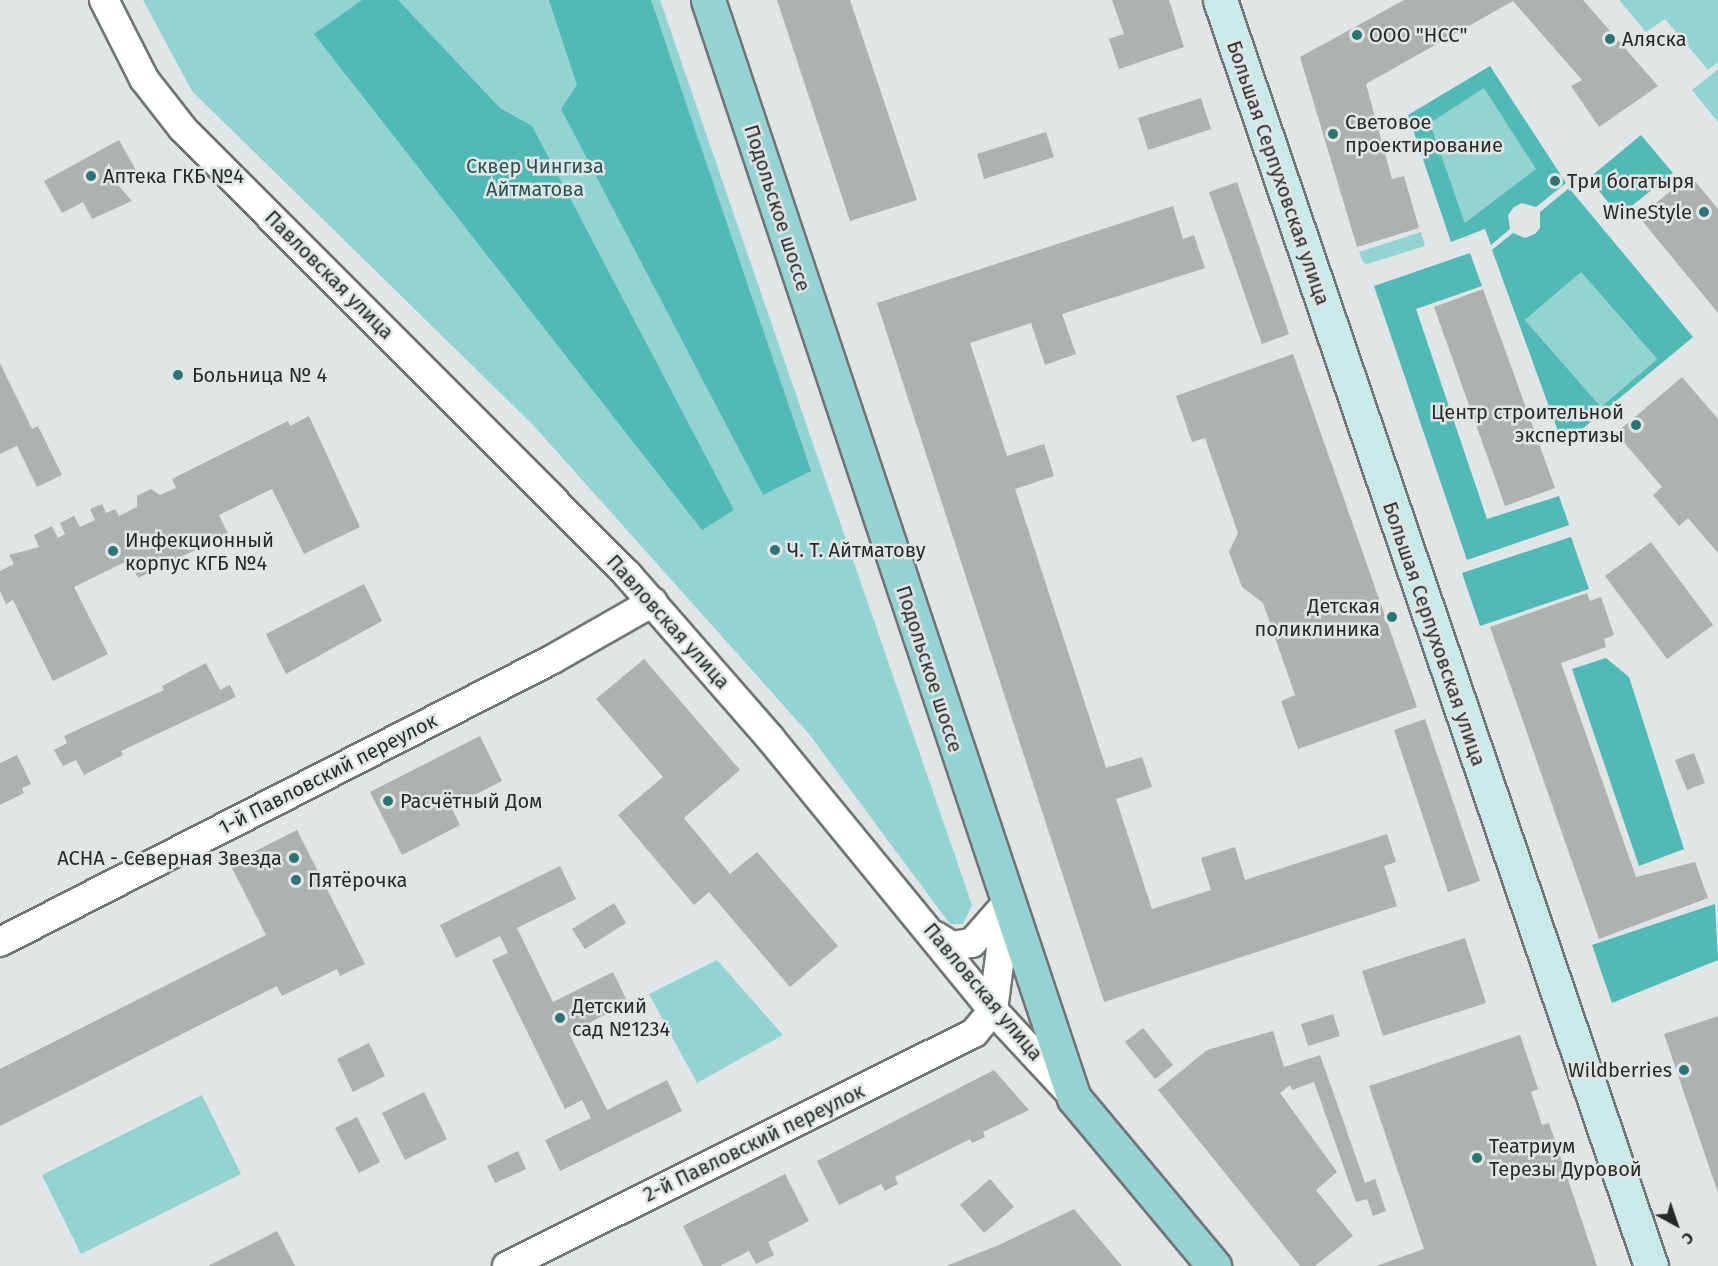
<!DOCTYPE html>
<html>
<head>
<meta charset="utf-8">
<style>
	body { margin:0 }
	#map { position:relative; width:1718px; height:1266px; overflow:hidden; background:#e0e5e5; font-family:"Fira Sans",sans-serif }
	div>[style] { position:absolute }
	.green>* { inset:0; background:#93d3d1 }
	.forest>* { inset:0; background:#51b9b6 }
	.building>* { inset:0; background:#adb2b1 }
	.roads { filter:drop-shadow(2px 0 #717575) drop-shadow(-2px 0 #717575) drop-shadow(0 2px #717575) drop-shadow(0 -2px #717575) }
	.street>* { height:28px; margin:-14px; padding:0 14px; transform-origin:14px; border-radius:14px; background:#fff }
	.secondary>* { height:33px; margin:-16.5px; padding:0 16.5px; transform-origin:16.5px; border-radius:16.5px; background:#caeae9 }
	.primary>* { height:33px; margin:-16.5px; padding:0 16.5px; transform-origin:16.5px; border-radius:16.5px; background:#96d4d3 }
	.dots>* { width:16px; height:16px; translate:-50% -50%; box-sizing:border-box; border:3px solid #e0e5e5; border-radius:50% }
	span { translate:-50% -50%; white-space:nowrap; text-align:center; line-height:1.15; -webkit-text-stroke:5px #e0e5e5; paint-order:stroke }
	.poi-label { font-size:20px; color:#282a2a }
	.left { translate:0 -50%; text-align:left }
	.right { translate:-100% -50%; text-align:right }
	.park-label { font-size:20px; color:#275554 }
	.street-label { font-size:20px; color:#282a2a }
	.north { position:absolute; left:1646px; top:1194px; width:60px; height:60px; -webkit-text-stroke:4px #e0e5e5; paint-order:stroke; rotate:140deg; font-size:16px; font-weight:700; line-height:24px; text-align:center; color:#282a2a }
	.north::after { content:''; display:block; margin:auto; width:21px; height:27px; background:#282a2a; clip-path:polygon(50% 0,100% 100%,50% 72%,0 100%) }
</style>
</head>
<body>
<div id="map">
	<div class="green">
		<i style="clip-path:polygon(143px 0,660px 0,972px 905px,963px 924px,950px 924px,809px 734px,534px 426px,192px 91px)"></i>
		<i style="clip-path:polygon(1619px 0,1718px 0,1718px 62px,1708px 70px,1665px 19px,1646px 32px)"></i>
		<i style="clip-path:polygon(1718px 69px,1718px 122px,1692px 90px)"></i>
		<i style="clip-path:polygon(1484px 87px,1537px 170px,1465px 223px,1430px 123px)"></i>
		<i style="clip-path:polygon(1421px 232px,1425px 246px,1367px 264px,1363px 262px,1359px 252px)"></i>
		<i style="clip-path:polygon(1581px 272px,1657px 359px,1601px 407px,1525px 320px)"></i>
		<i style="clip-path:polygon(717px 960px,783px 1035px,697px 1083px,649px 994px)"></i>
		<i style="clip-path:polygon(202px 1095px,241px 1174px,81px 1254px,42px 1175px)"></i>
	</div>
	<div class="forest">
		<i style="clip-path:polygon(362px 0,398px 0,500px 108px,532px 126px,734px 510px,702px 530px,314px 34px)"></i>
		<i style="clip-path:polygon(549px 0,651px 0,811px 471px,763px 495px,561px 109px,577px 85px)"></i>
		<i style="clip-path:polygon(evenodd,1490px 66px,1566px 183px,1536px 207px,1522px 203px,1514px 207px,1508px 215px,1510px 229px,1491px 245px,1485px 229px,1451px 242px,1408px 115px,1490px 66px,1484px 88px,1536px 169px,1465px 223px,1430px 123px,1484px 88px)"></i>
		<i style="clip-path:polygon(1641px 135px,1673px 173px,1619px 216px,1589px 178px)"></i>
		<i style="clip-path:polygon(evenodd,1569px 188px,1693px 337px,1563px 445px,1492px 250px,1513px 233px,1525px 238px,1535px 234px,1540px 228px,1540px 212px,1569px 188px,1581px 272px,1657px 359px,1601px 407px,1525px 320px,1581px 272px)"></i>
		<i style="clip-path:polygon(1470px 253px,1482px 286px,1416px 309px,1487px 519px,1559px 496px,1569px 525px,1467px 560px,1374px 286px)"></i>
		<i style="clip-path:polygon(1571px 537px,1589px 589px,1480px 626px,1462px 573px)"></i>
		<i style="clip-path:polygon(1606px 658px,1629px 677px,1684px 849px,1639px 866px,1572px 669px)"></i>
		<i style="clip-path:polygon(1715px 904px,1718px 960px,1612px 1003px,1592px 945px)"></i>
	</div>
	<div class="building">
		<i style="clip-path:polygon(777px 0,850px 0,917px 200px,850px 221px)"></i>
		<i style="clip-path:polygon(1112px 0,1169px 0,1184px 47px,1119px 69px,1109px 39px,1124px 34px)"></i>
		<i style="clip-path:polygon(1404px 0,1583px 0,1658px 86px,1599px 127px,1571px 86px,1582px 80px,1513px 1px,1366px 84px,1392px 179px,1404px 176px,1419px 228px,1357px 247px,1300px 57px)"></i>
		<i style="clip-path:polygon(1201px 98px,1211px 129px,1148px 150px,1138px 118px)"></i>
		<i style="clip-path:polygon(1046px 132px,1054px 157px,984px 179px,977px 154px)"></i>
		<i style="clip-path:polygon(119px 140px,137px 172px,116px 183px,132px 201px,92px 219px,83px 202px,62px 213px,44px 181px)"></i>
		<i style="clip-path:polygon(1690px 175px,1718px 209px,1718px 313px,1639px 217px)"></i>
		<i style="clip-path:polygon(1237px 182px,1289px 334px,1262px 344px,1209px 192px)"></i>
		<i style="clip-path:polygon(1173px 206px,1183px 239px,1194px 235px,1205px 268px,1062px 314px,1076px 354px,1045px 365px,1031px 323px,970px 343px,1007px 456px,1044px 444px,1054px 476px,1015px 489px,1106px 768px,1142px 757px,1152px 787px,1116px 799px,1152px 909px,1211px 890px,1201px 858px,1235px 847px,1245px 880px,1387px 834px,1396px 862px,1384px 866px,1397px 906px,1104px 1002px,877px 303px)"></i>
		<i style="clip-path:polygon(1483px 289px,1555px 488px,1505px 506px,1434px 307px)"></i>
		<i style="clip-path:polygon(1293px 354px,1417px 707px,1298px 749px,1281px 701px,1295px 695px,1263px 603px,1242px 587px,1229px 552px,1238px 533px,1205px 438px,1192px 442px,1176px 396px)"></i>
		<i style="clip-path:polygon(0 363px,32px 429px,38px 426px,62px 475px,37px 487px,17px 446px,0 454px)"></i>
		<i style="clip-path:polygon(1682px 377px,1718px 419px,1718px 553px,1688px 518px,1679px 526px,1653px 495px,1662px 487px,1616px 433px)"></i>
		<i style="clip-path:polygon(309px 416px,360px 527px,304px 554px,272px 489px,219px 515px,228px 534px,138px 578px,129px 560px,74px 587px,108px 654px,53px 681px,13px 600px,6px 604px,0 591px,0 571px,14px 564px,9px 555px,39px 547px,34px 535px,52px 526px,58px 538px,65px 534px,60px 523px,74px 516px,80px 527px,95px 520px,90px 509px,102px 504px,106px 513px,115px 509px,119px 516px,137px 507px,137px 496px,151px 489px,160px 495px,176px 488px,172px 479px,288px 421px,290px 426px)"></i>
		<i style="clip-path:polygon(1651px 542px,1713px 625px,1667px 659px,1605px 576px)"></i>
		<i style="clip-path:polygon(364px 584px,382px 621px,286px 674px,266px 634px)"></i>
		<i style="clip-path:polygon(1587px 593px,1590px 601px,1601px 597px,1614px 635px,1604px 639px,1606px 647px,1561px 663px,1636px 877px,1695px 862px,1708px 898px,1599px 939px,1490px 627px)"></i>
		<i style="clip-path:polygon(644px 659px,740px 770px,684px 818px,730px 874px,757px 852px,838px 946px,790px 987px,709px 892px,694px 905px,618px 815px,663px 777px,596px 699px)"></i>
		<i style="clip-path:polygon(206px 663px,220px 690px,230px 685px,236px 697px,121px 751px,123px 755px,84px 775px,76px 760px,63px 766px,54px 750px,67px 743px,64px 736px,164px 690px,162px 686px)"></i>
		<i style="clip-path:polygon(1425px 719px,1480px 881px,1448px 892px,1394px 730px)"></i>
		<i style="clip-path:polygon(480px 736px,502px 781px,451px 807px,460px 825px,402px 855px,370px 792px)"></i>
		<i style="clip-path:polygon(1694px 753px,1705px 783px,1687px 790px,1675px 760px)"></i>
		<i style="clip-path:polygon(17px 755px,31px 784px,22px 788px,24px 793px,0 805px,0 763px)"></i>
		<i style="clip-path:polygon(297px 830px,365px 964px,340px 976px,337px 969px,282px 996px,277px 986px,0 1126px,0 1069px,266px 935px,230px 864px)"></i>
		<i style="clip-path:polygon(560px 866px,576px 899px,517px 928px,553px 1002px,613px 972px,628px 1003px,569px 1033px,607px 1110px,667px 1080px,682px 1111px,560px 1171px,545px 1140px,591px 1118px,582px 1100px,565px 1109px,492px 960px,508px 953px,500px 936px,456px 958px,440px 925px)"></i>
		<i style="clip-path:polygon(614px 903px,626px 923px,585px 949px,572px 929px)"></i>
		<i style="clip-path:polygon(1465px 938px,1486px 1003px,1383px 1036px,1362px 971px)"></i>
		<i style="clip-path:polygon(1333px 1014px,1340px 1036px,1308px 1046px,1301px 1024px)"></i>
		<i style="clip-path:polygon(1718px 1016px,1718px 1193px,1664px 1034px)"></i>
		<i style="clip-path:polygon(1143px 1028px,1173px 1065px,1155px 1079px,1125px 1042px)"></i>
		<i style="clip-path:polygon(1273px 1031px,1284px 1067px,1320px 1055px,1365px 1183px,1375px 1179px,1386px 1211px,1373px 1216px,1367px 1199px,1356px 1202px,1314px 1082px,1292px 1090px,1290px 1085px,1280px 1093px,1337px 1172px,1316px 1190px,1353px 1236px,1315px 1266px,1300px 1266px,1158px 1090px,1207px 1050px)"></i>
		<i style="clip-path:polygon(1520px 1035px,1538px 1089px,1531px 1092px,1542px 1125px,1549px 1123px,1597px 1266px,1376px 1266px,1424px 1249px,1369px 1086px)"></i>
		<i style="clip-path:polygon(369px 1043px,385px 1076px,353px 1092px,337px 1059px)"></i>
		<i style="clip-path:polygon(994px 1070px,1029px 1110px,983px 1132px,985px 1137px,972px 1143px,970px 1139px,895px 1177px,898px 1184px,885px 1191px,881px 1184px,839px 1205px,817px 1161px)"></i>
		<i style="clip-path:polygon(424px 1092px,447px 1139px,405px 1160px,382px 1113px)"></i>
		<i style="clip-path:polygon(357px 1117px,380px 1162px,359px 1173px,335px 1128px)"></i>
		<i style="clip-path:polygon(518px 1151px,526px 1169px,495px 1183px,487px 1166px)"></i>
		<i style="clip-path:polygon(785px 1174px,809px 1221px,768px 1242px,774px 1255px,756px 1264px,749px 1251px,720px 1266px,703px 1266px,683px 1226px)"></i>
		<i style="clip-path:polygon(990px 1179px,1014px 1207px,984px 1233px,960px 1205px)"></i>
		<i style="clip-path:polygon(1074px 1209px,1122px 1266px,946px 1266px,999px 1245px)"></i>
		<i style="clip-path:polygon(277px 1231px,295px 1266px,208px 1266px)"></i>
	</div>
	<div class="roads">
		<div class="street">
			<i style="left:104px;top:0;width:89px;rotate:63.1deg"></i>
			<i style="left:144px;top:79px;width:63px;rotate:52deg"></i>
			<i style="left:183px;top:129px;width:629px;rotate:45.06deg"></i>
			<i style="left:627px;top:574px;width:218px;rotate:48.9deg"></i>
			<i style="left:770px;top:738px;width:352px;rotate:50.7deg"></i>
			<i style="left:993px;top:1010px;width:117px;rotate:47.1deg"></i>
			<i style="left:936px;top:936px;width:19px;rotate:32deg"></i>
			<i style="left:952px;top:946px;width:20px;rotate:-9deg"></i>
			<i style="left:972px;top:943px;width:53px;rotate:-48.8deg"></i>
			<i style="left:0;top:942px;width:621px;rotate:-27.1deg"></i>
			<i style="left:553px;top:659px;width:115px;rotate:-29.7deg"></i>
			<i style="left:507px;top:1266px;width:522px;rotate:-26.52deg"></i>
			<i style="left:974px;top:1033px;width:30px;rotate:-50deg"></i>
			<i style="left:993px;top:1010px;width:108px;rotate:-82.5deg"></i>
		</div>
		<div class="secondary">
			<i style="left:1220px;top:0;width:1337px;rotate:71.2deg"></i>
		</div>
		<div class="primary">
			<i style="left:708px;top:0;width:1157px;rotate:71.57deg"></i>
			<i style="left:1074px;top:1098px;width:219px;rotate:50.2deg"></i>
		</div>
	</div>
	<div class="dots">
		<i style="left:1357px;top:35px;background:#2c7574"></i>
		<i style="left:1610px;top:39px;background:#2c7574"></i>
		<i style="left:1333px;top:134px;background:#2c7574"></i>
		<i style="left:91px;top:176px;background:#2c7574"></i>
		<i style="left:1555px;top:181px;background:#2c7574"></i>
		<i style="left:1704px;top:212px;background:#2c7574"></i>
		<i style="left:178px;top:375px;background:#2c7574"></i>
		<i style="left:1636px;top:425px;background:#2c7574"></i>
		<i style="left:775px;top:550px;background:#2c7574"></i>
		<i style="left:113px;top:551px;background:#2c7574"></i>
		<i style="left:1392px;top:617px;background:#2c7574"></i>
		<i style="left:388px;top:801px;background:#2c7574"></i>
		<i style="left:294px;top:858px;background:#2c7574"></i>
		<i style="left:296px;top:880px;background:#2c7574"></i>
		<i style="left:560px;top:1018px;background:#2c7574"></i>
		<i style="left:1684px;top:1070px;background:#2c7574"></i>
		<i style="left:1477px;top:1158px;background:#2c7574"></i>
	</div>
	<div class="poi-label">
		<span class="left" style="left:1369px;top:35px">ООО "НСС"</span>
		<span class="left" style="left:1622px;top:39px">Аляска</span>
		<span class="left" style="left:1345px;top:134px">Световое<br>проектирование</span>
		<span class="left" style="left:103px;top:176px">Аптека ГКБ №4</span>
		<span class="left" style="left:1567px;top:181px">Три богатыря</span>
		<span class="right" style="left:1692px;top:212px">WineStyle</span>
		<span class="left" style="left:192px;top:375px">Больница № 4</span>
		<span class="right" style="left:1624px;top:424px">Центр строительной<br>экспертизы</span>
		<span class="left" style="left:125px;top:552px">Инфекционный<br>корпус КГБ №4</span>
		<span class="left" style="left:787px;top:550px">Ч. Т. Айтматову</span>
		<span class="right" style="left:1380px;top:618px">Детская<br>поликлиника</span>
		<span class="left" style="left:400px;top:801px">Расчётный Дом</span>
		<span class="right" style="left:282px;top:858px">АСНА - Северная Звезда</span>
		<span class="left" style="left:308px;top:880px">Пятёрочка</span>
		<span class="left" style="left:572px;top:1018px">Детский<br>сад №1234</span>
		<span class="right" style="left:1672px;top:1070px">Wildberries</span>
		<span class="left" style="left:1489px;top:1158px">Театриум<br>Терезы Дуровой</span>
	</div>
	<div class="park-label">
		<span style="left:535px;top:178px">Сквер Чингиза<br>Айтматова</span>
	</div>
	<div class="street-label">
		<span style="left:1278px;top:173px;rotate:71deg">Большая Серпуховская улица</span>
		<span style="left:777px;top:208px;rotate:72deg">Подольское шоссе</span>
		<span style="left:329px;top:275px;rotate:45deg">Павловская улица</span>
		<span style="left:668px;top:622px;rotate:48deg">Павловская улица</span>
		<span style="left:1434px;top:634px;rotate:71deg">Большая Серпуховская улица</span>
		<span style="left:929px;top:669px;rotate:72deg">Подольское шоссе</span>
		<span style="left:328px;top:774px;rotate:-27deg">1-й Павловский переулок</span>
		<span style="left:983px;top:992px;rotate:50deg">Павловская улица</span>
		<span style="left:754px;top:1143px;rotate:-26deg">2-й Павловский переулок</span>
	</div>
	<div class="north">С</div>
</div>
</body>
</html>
